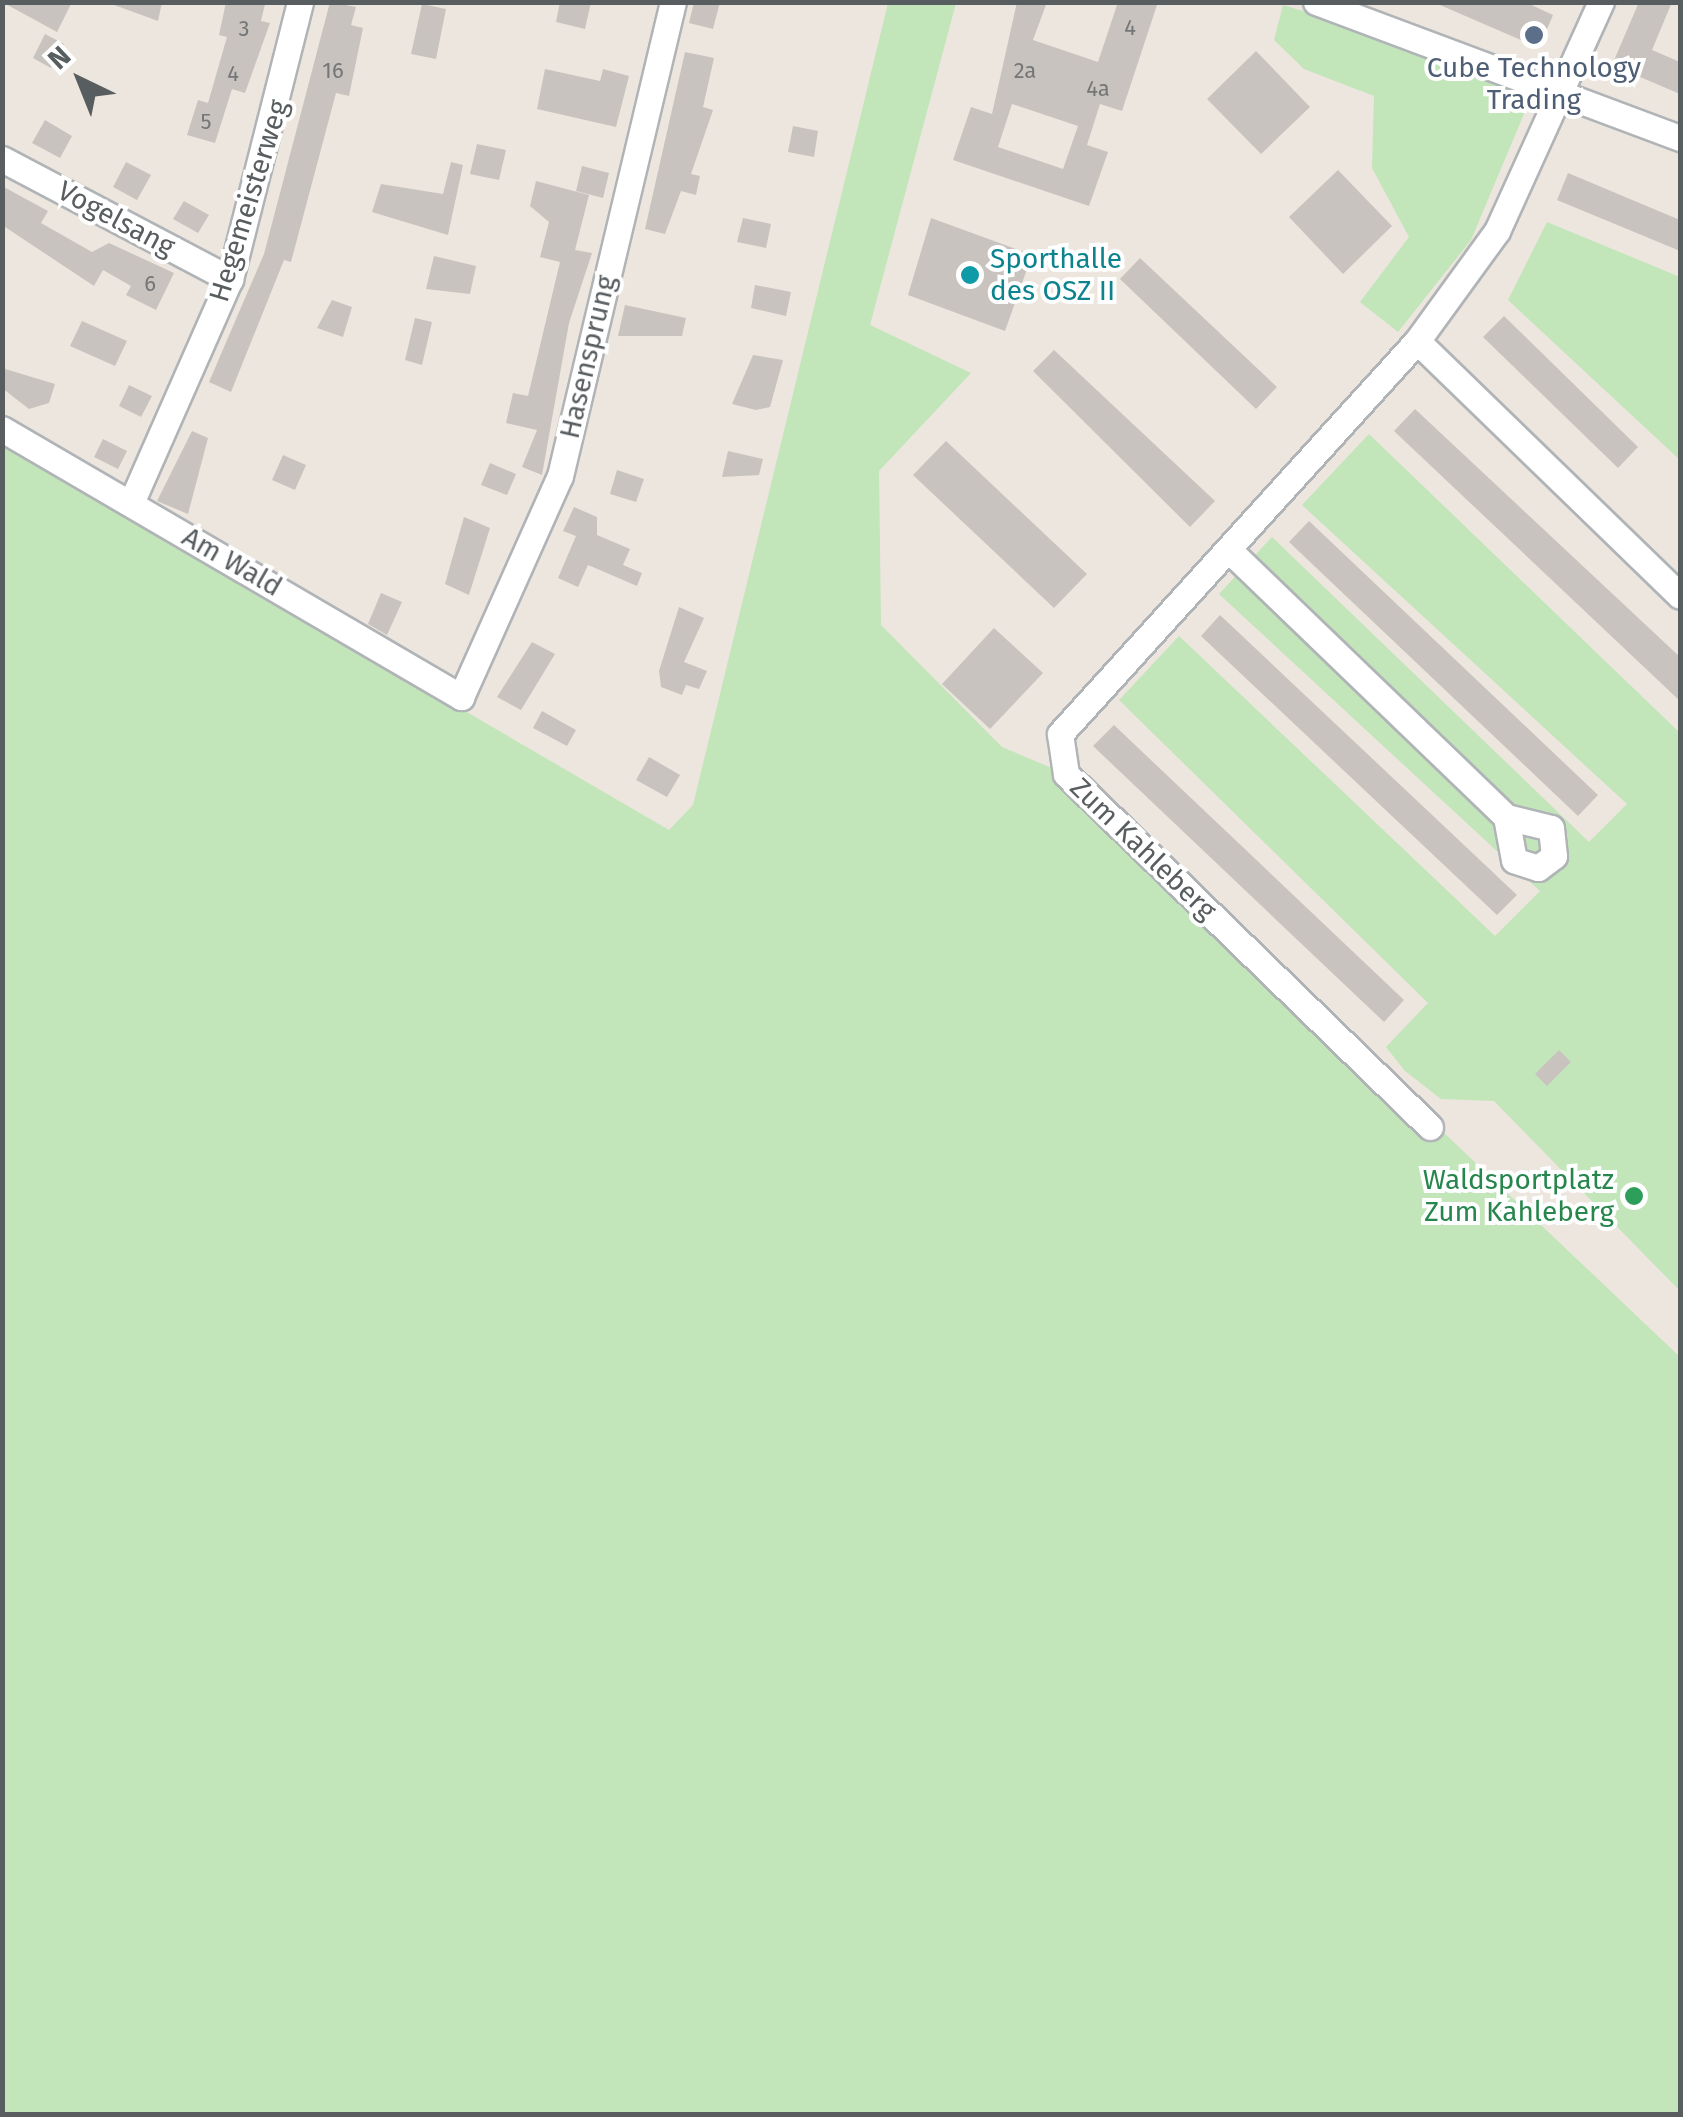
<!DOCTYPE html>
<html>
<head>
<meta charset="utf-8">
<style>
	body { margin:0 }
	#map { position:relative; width:1683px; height:2117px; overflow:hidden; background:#ece6de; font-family:"Fira Sans",sans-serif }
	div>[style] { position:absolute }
	.green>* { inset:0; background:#c2e5b9 }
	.building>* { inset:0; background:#c8c3be }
	.roads { filter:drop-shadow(2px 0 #b0b4b7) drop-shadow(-2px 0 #b0b4b7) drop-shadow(0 2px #b0b4b7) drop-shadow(0 -2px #b0b4b7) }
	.minor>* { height:25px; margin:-12.5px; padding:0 12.5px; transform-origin:12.5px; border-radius:12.5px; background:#fff }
	.dots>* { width:28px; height:28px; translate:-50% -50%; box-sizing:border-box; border:5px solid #fff; border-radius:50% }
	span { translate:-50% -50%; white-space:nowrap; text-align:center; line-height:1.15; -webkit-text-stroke:8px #fff; paint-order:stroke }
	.number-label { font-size:22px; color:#747678 }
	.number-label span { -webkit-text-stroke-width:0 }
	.service-label { font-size:28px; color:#4e5e75 }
	.street-label { font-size:28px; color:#585d60 }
	.culture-label { font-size:28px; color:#0d838f }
	.left { translate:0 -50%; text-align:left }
	.leisure-label { font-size:28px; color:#27864d }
	.right { translate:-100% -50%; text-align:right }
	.frame { position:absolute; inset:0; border:5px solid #585d60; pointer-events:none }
	.north { position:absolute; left:30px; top:30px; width:100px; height:100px; -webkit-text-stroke:8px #fff; paint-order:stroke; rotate:317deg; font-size:28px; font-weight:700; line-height:40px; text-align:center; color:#585d60 }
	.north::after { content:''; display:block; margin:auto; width:35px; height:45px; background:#585d60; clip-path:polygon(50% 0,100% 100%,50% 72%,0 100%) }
</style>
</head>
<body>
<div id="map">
	<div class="green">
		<i style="clip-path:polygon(888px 3px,956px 3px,870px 325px,971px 373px,879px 471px,881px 625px,1002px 747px,1066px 774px,1680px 1357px,1680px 2114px,3px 2114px,3px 442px,669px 830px,693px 805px)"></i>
		<i style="clip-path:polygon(1283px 5px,1421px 47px,1531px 97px,1471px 240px,1398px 332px,1360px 302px,1409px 237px,1372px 168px,1374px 96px,1304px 69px,1274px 40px)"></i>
		<i style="clip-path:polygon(1547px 222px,1680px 277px,1680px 460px,1508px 300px)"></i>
		<i style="clip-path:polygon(1369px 434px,1680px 733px,1680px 1291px,1494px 1101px,1441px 1099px,1405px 1071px,1386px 1047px,1428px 1003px,1119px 700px,1179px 636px,1495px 936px,1540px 891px,1219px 594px,1272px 537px,1589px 842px,1627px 804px,1302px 505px)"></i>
	</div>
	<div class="building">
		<i style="clip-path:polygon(2px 2px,72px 2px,57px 32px)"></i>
		<i style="clip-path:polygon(106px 2px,162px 2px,158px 21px)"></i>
		<i style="clip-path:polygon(226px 2px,265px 4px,261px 21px,270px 23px,245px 93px,232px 89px,215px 143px,187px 135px,198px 100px,208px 103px,227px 37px,219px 35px)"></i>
		<i style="clip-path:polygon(330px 2px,356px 7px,351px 25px,363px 28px,349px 96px,336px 93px,291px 262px,284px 260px,231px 392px,209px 382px,264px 254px)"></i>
		<i style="clip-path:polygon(560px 2px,591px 2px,585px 29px,556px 22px)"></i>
		<i style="clip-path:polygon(694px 2px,720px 2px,713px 29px,689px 23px)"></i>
		<i style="clip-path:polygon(evenodd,1017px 2px,1047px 2px,1033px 40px,1098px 62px,1118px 2px,1158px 2px,1122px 111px,1100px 104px,1087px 145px,1108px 152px,1089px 206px,953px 160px,971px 107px,992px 114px,1017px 2px,1012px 104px,1078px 126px,1063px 169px,998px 147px,1012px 104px)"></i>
		<i style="clip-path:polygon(1433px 2px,1525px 2px,1553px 15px,1539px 48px)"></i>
		<i style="clip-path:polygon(1639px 2px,1672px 2px,1652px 50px,1680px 62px,1680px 94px,1612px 65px)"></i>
		<i style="clip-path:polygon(422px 4px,446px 9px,436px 59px,411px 54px)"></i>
		<i style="clip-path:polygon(45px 34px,64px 44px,51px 68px,33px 58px)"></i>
		<i style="clip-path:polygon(1256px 51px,1310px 107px,1261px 154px,1207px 99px)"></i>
		<i style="clip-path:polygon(685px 52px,714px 58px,703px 107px,713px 110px,691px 174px,700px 176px,696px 195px,681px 191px,665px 234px,645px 229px)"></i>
		<i style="clip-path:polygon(545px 69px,600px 81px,603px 69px,629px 76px,616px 127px,537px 109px)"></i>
		<i style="clip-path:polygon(45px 120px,72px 136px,60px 158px,32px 143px)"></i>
		<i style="clip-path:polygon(793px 126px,818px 131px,814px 157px,788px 152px)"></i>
		<i style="clip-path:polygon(477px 144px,506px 150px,499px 180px,470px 174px)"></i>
		<i style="clip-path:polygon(126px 162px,151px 175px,137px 200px,113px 187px)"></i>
		<i style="clip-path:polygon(451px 162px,463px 165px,448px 235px,372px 212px,381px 184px,443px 194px)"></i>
		<i style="clip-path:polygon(582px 166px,609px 173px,603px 198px,576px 191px)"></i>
		<i style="clip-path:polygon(1338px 170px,1392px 226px,1343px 274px,1289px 217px)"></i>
		<i style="clip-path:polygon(1568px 173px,1680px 220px,1680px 251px,1557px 200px)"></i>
		<i style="clip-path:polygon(536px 181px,589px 195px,575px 250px,592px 253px,569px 323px,542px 475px,522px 467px,537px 430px,506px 423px,513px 393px,528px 396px,560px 262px,540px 257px,549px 222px,530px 206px)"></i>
		<i style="clip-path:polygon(2px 186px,48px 211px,41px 223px,92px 252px,109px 243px,174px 273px,156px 310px,126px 295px,131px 286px,103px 270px,94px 286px,2px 225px)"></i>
		<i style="clip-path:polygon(184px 201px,209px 215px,198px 233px,173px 219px)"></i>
		<i style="clip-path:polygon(743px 218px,771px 224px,766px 248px,737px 242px)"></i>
		<i style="clip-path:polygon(931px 218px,1032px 255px,1005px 331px,908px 295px)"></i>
		<i style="clip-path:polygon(434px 256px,476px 266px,470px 294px,426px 289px)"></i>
		<i style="clip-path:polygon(1140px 258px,1277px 387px,1256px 409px,1120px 279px)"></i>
		<i style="clip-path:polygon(755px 285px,791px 292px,786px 316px,751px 308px)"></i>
		<i style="clip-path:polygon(332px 300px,352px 307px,343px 337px,317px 328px)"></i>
		<i style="clip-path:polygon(625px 305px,686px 318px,682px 336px,618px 336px)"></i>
		<i style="clip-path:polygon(1504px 316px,1638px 447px,1618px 468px,1483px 337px)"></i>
		<i style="clip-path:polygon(415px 318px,432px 322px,422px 365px,405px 360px)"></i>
		<i style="clip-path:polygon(82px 321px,127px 341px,115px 366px,70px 346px)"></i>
		<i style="clip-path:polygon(1054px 350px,1215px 501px,1190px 527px,1033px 371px)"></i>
		<i style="clip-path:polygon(753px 355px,783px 360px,770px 407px,756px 410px,732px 404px)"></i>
		<i style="clip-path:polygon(2px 368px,55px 384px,49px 403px,29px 409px,2px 388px)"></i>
		<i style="clip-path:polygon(129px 385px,152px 396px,141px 417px,119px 406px)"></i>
		<i style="clip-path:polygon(1415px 409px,1680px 657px,1680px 701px,1394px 431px)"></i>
		<i style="clip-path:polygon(192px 431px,208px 438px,188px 514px,157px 501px)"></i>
		<i style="clip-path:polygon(103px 439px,127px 451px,118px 469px,94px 457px)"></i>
		<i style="clip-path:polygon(946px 441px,1087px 574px,1054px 608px,913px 475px)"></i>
		<i style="clip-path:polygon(728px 451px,763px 459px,759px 475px,722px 477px)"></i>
		<i style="clip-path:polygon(283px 455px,306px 465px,295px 490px,272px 480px)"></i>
		<i style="clip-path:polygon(490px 463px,516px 474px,507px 495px,481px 485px)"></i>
		<i style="clip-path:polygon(617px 470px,644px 479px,636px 502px,610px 494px)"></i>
		<i style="clip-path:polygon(574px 507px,597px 517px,597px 535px,630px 549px,623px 565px,642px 573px,637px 586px,588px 565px,578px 587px,558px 578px,576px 536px,563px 531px)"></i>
		<i style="clip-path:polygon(464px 517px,490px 528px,469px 595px,445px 584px)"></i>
		<i style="clip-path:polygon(1309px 521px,1598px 795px,1578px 816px,1289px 542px)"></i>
		<i style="clip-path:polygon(381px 593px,402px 602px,387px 635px,368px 624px)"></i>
		<i style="clip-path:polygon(679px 607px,704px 618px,684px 662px,707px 671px,699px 689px,686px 685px,682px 695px,661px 687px,659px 671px)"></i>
		<i style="clip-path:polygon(1220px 615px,1517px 895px,1497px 915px,1201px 636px)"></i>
		<i style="clip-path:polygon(994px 628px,1043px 673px,990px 729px,942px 684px)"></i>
		<i style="clip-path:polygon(532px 642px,555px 654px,521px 710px,497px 697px)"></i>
		<i style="clip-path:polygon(542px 711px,576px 730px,567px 746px,533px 728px)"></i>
		<i style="clip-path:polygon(1114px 725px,1404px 1000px,1384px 1022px,1093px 746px)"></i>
		<i style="clip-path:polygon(649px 757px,680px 775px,667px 797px,636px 780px)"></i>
		<i style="clip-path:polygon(1559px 1050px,1571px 1062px,1547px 1086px,1535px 1074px)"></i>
	</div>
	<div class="roads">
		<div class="minor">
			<i style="left:1316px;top:2px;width:389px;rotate:20.5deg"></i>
			<i style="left:2px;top:159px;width:258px;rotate:27.8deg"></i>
			<i style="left:1417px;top:341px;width:366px;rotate:44.1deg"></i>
			<i style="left:2px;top:429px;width:532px;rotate:30.28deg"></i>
			<i style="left:461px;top:697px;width:242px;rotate:-65.9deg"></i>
			<i style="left:560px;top:476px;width:487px;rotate:-76.6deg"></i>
			<i style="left:131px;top:503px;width:245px;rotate:-66.2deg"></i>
			<i style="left:230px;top:279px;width:286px;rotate:-75.8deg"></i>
			<i style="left:1232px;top:553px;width:380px;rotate:43.9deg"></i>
			<i style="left:1506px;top:817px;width:46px;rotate:13.7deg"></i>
			<i style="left:1551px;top:828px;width:28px;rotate:84deg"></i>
			<i style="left:1554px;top:856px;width:20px;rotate:143deg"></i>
			<i style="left:1538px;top:868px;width:25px;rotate:-162deg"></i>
			<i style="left:1514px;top:860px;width:44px;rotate:-100.5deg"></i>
			<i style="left:1430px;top:1127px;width:507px;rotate:-135.88deg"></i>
			<i style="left:1066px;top:774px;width:40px;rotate:-98.5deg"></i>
			<i style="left:1060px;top:734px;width:531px;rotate:-47.75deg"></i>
			<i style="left:1417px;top:341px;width:136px;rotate:-54deg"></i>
			<i style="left:1497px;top:231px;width:252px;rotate:-65.6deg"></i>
		</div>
	</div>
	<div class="dots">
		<i style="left:1534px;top:35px;background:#5c6f8a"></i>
		<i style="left:970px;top:275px;background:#0f9aa8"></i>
		<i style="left:1634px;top:1196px;background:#2e9e5b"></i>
	</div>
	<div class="number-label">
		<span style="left:1130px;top:28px">4</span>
		<span style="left:244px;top:29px">3</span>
		<span style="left:333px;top:71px">16</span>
		<span style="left:1025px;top:71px">2a</span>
		<span style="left:233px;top:74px">4</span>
		<span style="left:1098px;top:89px">4a</span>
		<span style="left:206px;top:122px">5</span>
		<span style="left:150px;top:284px">6</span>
	</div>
	<div class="service-label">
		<span style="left:1534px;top:84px">Cube Technology<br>Trading</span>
	</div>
	<div class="street-label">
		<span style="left:249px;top:201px;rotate:-73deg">Hegemeisterweg</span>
		<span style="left:116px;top:219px;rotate:28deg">Vogelsang</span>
		<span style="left:588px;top:357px;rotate:-77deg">Hasensprung</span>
		<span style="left:232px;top:562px;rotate:30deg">Am Wald</span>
		<span style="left:1143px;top:849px;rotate:44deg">Zum Kahleberg</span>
	</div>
	<div class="culture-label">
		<span class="left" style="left:990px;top:275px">Sporthalle<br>des OSZ II</span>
	</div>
	<div class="leisure-label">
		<span class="right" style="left:1614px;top:1196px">Waldsportplatz<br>Zum Kahleberg</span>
	</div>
	<div class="frame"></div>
	<div class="north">N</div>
</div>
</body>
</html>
